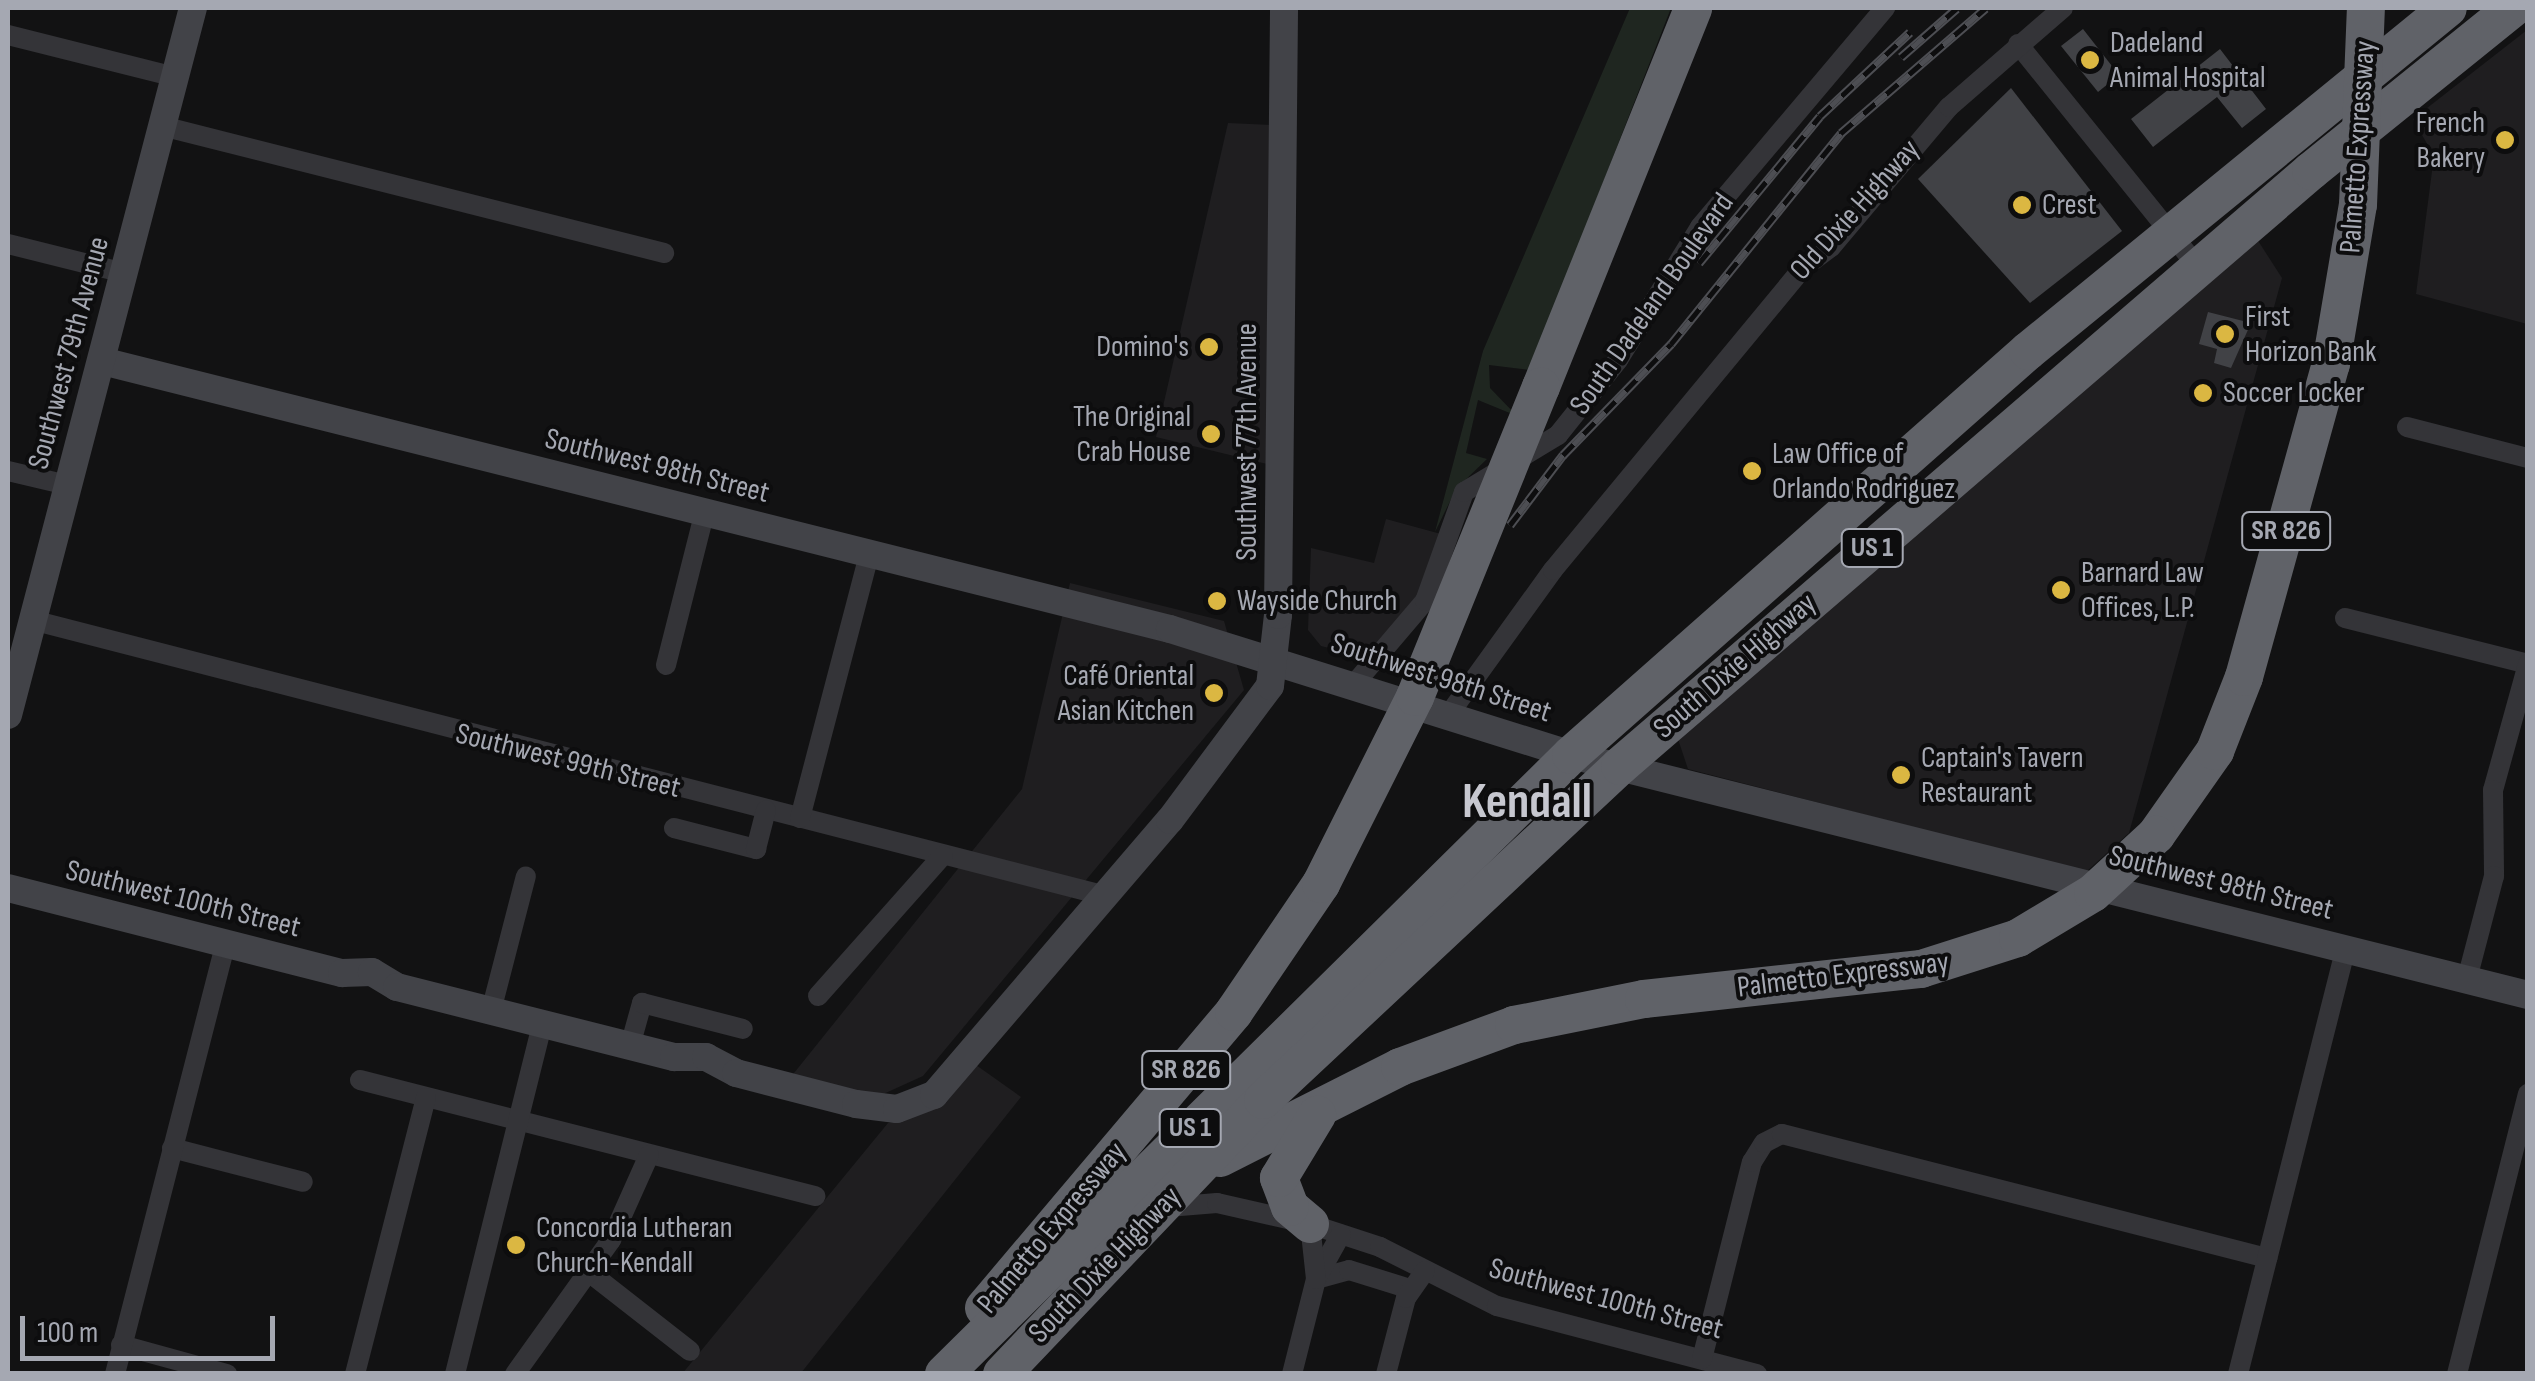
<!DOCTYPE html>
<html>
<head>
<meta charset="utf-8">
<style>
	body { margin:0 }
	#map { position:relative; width:2535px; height:1381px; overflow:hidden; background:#121213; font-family:"Sofia Sans Condensed",sans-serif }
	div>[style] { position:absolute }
	.built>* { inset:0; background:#1f1e20 }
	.green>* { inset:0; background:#1f2620 }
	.building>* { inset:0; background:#414246 }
	.street>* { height:20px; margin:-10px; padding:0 10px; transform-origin:10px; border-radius:10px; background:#343438 }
	.secondary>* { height:28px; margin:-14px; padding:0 14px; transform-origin:14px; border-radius:14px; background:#424348 }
	.highway>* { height:38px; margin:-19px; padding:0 19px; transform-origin:19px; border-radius:19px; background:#606268 }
	.rail>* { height:9px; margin-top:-4.5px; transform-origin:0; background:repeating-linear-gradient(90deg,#0d0d0e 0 15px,#4d4e53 0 30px); box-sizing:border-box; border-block:2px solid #4d4e53 }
	.highway-bridge>* { height:38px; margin:-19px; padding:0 19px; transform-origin:19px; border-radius:19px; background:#606268 }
	.dots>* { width:28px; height:28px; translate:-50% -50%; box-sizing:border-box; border:5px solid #0d0d0e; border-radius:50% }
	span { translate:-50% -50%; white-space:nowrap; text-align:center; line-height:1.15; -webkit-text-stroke:8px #0d0d0e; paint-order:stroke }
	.shield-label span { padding:2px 8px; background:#0d0d0e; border:2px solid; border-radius:8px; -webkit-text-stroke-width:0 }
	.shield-label { font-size:28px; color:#a5a8b2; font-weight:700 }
	.poi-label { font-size:30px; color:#a5a8b2 }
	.left { translate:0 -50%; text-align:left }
	.right { translate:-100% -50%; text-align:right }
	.street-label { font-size:30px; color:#a5a8b2 }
	.town-label { font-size:50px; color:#c6c7cf; font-weight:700 }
	.frame { position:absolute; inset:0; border:10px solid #a5a8b2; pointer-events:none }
	.scale { position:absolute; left:20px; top:1316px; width:255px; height:45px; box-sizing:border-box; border:5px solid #a5a8b2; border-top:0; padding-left:12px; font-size:30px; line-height:35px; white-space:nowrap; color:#a5a8b2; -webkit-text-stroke:8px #0d0d0e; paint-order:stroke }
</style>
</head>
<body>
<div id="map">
	<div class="built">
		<i style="clip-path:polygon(2527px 30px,2527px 324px,2416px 294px,2434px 156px,2413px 119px)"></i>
		<i style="clip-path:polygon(1228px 123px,1273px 125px,1267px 464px,1156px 437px)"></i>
		<i style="clip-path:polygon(2255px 236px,2282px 278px,2129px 833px,2086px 872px,1688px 769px,1675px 730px)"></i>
		<i style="clip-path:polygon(1386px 519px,1441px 534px,1423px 589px,1369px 658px,1321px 646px,1308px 630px,1311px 548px,1374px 563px)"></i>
		<i style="clip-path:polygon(1070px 583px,1224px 621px,1244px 690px,923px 1076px,879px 1096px,790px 1078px,1022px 789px)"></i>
		<i style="clip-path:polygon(976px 1065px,1021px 1097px,801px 1373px,682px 1374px,888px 1123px,909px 1118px)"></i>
	</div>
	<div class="green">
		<i style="clip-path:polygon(1630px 8px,1671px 8px,1530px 370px,1489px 365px,1490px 388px,1517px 416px,1478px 400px,1466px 453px,1487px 459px,1456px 489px,1435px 532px,1483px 351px)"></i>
	</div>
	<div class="building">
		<i style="clip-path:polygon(2083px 29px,2119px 75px,2098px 92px,2061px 46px)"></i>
		<i style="clip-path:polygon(2220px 49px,2266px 109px,2242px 128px,2217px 97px,2153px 147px,2131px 119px)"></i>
		<i style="clip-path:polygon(2011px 88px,2122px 231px,2030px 303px,1918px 179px)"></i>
		<i style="clip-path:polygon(2208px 312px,2251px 323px,2231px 368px,2214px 363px,2217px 349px,2199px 344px)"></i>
	</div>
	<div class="street">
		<i style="left:8px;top:35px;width:172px;rotate:14.1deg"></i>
		<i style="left:2018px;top:44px;width:287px;rotate:51.1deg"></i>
		<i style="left:162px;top:126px;width:518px;rotate:14.2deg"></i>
		<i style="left:8px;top:244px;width:120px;rotate:14deg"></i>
		<i style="left:2407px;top:427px;width:125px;rotate:14.4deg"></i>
		<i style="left:8px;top:471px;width:61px;rotate:13.3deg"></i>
		<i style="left:2345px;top:618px;width:189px;rotate:14.1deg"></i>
		<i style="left:2528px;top:664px;width:131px;rotate:105.5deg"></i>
		<i style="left:2493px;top:790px;width:86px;rotate:89.3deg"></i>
		<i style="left:2494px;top:876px;width:106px;rotate:104.7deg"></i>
		<i style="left:32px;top:620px;width:1109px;rotate:14.41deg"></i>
		<i style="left:666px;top:665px;width:159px;rotate:-75.8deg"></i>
		<i style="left:1356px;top:682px;width:106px;rotate:-49.6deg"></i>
		<i style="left:1425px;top:601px;width:116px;rotate:-70.3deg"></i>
		<i style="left:1464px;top:492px;width:110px;rotate:-31.2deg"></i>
		<i style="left:1558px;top:435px;width:96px;rotate:-51.3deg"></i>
		<i style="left:1618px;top:360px;width:156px;rotate:-58.3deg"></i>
		<i style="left:1700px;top:227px;width:287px;rotate:-49.8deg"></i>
		<i style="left:1447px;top:717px;width:181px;rotate:-54.2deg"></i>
		<i style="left:1553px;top:570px;width:392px;rotate:-50.4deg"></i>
		<i style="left:1803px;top:268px;width:35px;rotate:-37deg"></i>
		<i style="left:1831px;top:247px;width:183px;rotate:-49.9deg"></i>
		<i style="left:1949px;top:107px;width:151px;rotate:-41deg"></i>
		<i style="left:800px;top:818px;width:275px;rotate:-75.3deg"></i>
		<i style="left:674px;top:828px;width:85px;rotate:14.4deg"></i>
		<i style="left:756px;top:849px;width:40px;rotate:-75.6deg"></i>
		<i style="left:818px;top:996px;width:188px;rotate:-48.4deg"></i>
		<i style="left:491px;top:1011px;width:139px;rotate:-75.5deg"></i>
		<i style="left:630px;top:1046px;width:45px;rotate:-74.4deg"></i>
		<i style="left:642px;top:1003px;width:104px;rotate:14.4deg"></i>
		<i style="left:360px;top:1080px;width:470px;rotate:14.3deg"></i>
		<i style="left:172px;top:1148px;width:135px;rotate:14.5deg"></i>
		<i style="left:1168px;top:1207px;width:49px;rotate:-4.7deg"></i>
		<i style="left:1217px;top:1203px;width:95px;rotate:12.7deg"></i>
		<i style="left:1310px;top:1224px;width:74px;rotate:18.2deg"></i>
		<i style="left:1380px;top:1247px;width:131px;rotate:26.8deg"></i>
		<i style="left:1497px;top:1306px;width:269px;rotate:14.7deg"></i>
		<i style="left:589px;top:1272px;width:128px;rotate:38deg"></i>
		<i style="left:1316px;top:1279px;width:34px;rotate:-15deg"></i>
		<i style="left:1349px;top:1270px;width:64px;rotate:17.3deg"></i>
		<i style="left:1316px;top:1279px;width:51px;rotate:-60.9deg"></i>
		<i style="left:121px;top:1345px;width:110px;rotate:15.3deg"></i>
		<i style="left:1702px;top:1359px;width:203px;rotate:-75.8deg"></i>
		<i style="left:1752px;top:1162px;width:22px;rotate:-58deg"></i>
		<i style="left:1764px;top:1143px;width:20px;rotate:-27deg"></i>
		<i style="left:1782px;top:1134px;width:501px;rotate:14.34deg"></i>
		<i style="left:115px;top:1374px;width:443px;rotate:-75.6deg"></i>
		<i style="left:355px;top:1374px;width:285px;rotate:-75.6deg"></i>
		<i style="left:455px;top:1374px;width:361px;rotate:-76deg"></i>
		<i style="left:515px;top:1374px;width:165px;rotate:-54.4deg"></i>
		<i style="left:611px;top:1240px;width:93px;rotate:-65.9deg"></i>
		<i style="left:1292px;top:1374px;width:98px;rotate:-75.8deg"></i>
		<i style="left:1316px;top:1279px;width:55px;rotate:-96.2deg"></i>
		<i style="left:1386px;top:1374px;width:79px;rotate:-75.3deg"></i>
		<i style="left:1406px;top:1298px;width:33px;rotate:-55deg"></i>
		<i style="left:2238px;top:1374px;width:439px;rotate:-75.8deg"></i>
		<i style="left:2457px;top:1374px;width:289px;rotate:-75.8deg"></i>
	</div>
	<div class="secondary">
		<i style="left:102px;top:361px;width:1101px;rotate:14.09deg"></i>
		<i style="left:1170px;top:629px;width:420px;rotate:17.4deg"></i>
		<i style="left:1571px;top:755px;width:987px;rotate:14.08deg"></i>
		<i style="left:8px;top:715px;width:731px;rotate:-75.34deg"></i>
		<i style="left:8px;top:888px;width:345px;rotate:14.3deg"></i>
		<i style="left:342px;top:973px;width:30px;rotate:-2deg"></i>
		<i style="left:372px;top:972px;width:29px;rotate:31deg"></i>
		<i style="left:397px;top:987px;width:286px;rotate:14.2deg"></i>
		<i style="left:674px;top:1057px;width:32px"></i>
		<i style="left:706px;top:1057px;width:34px;rotate:28deg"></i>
		<i style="left:736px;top:1073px;width:124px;rotate:14.5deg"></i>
		<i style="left:856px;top:1104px;width:41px;rotate:7deg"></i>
		<i style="left:897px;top:1109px;width:40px;rotate:-21deg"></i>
		<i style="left:934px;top:1095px;width:362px;rotate:-49.4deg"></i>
		<i style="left:1170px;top:820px;width:167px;rotate:-53.3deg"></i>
		<i style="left:1270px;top:686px;width:71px;rotate:-83.6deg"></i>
		<i style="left:1278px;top:615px;width:607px;rotate:-89.43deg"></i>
	</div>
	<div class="highway">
		<i style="left:1541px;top:387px;width:408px;rotate:-68.1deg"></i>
		<i style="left:2156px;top:835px;width:103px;rotate:-54.9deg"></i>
		<i style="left:2215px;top:751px;width:79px;rotate:-68.6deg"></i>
		<i style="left:2244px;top:677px;width:325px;rotate:-74.5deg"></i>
		<i style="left:2331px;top:364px;width:161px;rotate:-80.4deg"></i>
		<i style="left:1220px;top:1158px;width:202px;rotate:-26.8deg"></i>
		<i style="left:1400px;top:1067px;width:121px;rotate:-20.2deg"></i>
		<i style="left:1514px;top:1025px;width:133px;rotate:-11.3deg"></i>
		<i style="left:1644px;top:999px;width:279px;rotate:-6.2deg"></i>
		<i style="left:1921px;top:969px;width:102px;rotate:-17.7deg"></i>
		<i style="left:1310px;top:1224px;width:26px;rotate:-140deg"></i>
		<i style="left:1290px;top:1207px;width:31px;rotate:-111deg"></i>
		<i style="left:1279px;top:1178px;width:74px;rotate:-58.9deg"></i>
		<i style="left:984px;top:1308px;width:387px;rotate:-49.8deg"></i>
		<i style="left:1234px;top:1012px;width:155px;rotate:-55.8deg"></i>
		<i style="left:944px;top:1374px;width:881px;rotate:-44.63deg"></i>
		<i style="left:1571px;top:755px;width:610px;rotate:-41.48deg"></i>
		<i style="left:2028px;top:351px;width:542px;rotate:-39.24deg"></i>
		<i style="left:1002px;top:1374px;width:378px;rotate:-46.4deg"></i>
		<i style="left:1263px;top:1100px;width:489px;rotate:-43.1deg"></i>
		<i style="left:1620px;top:766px;width:912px;rotate:-40.73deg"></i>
		<i style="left:2311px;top:171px;width:260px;rotate:-38.9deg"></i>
	</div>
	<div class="rail">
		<i style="left:1901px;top:57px;width:74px;rotate:-41.2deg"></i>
		<i style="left:1699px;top:263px;width:190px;rotate:-50.5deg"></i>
		<i style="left:1820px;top:116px;width:123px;rotate:-43deg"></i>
		<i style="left:1510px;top:525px;width:88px;rotate:-52.9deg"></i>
		<i style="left:1563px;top:455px;width:155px;rotate:-45.8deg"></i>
		<i style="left:1671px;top:344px;width:271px;rotate:-51.1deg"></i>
		<i style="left:1841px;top:133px;width:191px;rotate:-40.8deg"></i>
	</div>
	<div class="highway-bridge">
		<i style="left:2358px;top:205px;width:197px;rotate:-87.7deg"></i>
		<i style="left:1321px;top:884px;width:209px;rotate:-63.3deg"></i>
		<i style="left:1415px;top:697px;width:335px;rotate:-67.9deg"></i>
		<i style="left:2018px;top:938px;width:87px;rotate:-31deg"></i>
		<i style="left:2093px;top:893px;width:86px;rotate:-42.6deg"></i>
	</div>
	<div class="dots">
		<i style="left:2090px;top:60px;background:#dbb742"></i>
		<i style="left:2505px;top:140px;background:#dbb742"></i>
		<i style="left:2022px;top:205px;background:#dbb742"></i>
		<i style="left:2225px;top:334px;background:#dbb742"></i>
		<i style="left:1209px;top:347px;background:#dbb742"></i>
		<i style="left:2203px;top:393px;background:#dbb742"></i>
		<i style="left:1211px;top:434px;background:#dbb742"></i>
		<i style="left:1752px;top:471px;background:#dbb742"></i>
		<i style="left:2061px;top:590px;background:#dbb742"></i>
		<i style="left:1217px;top:601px;background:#dbb742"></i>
		<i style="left:1214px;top:693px;background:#dbb742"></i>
		<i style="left:1901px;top:775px;background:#dbb742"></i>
		<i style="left:516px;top:1245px;background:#dbb742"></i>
	</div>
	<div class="shield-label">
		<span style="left:2286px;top:531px">SR 826</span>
		<span style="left:1872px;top:548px">US 1</span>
		<span style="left:1186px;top:1070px">SR 826</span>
		<span style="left:1190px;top:1128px">US 1</span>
	</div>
	<div class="poi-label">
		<span class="left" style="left:2110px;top:60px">Dadeland<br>Animal Hospital</span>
		<span class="right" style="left:2485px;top:140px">French<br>Bakery</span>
		<span class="left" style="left:2042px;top:205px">Crest</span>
		<span class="left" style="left:2245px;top:334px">First<br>Horizon Bank</span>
		<span class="right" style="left:1189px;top:347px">Domino's</span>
		<span class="left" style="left:2223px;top:393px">Soccer Locker</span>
		<span class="right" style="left:1191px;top:434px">The Original<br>Crab House</span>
		<span class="left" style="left:1772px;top:471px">Law Office of<br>Orlando Rodriguez</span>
		<span class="left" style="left:2081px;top:590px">Barnard Law<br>Offices, L.P.</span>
		<span class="left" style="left:1237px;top:601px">Wayside Church</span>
		<span class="right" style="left:1194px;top:693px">Café Oriental<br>Asian Kitchen</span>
		<span class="left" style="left:1921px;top:775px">Captain's Tavern<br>Restaurant</span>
		<span class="left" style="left:536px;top:1245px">Concordia Lutheran<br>Church-Kendall</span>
	</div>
	<div class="street-label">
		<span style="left:2358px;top:147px;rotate:-86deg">Palmetto Expressway</span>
		<span style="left:1855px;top:210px;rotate:-48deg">Old Dixie Highway</span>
		<span style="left:1652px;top:304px;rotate:-55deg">South Dadeland Boulevard</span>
		<span style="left:69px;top:353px;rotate:-75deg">Southwest 79th Avenue</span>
		<span style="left:1247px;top:442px;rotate:-90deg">Southwest 77th Avenue</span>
		<span style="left:657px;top:466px;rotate:14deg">Southwest 98th Street</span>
		<span style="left:1735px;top:666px;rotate:-41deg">South Dixie Highway</span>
		<span style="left:1441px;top:678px;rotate:18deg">Southwest 98th Street</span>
		<span style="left:568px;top:761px;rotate:14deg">Southwest 99th Street</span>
		<span style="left:2221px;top:883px;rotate:14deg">Southwest 98th Street</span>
		<span style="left:183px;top:899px;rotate:14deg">Southwest 100th Street</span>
		<span style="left:1843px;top:975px;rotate:-7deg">Palmetto Expressway</span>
		<span style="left:1052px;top:1228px;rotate:-50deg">Palmetto Expressway</span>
		<span style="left:1105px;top:1265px;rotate:-46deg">South Dixie Highway</span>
		<span style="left:1606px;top:1299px;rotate:15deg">Southwest 100th Street</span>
	</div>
	<div class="town-label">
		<span style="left:1527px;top:803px">Kendall</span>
	</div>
	<div class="frame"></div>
	<div class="scale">100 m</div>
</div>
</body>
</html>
